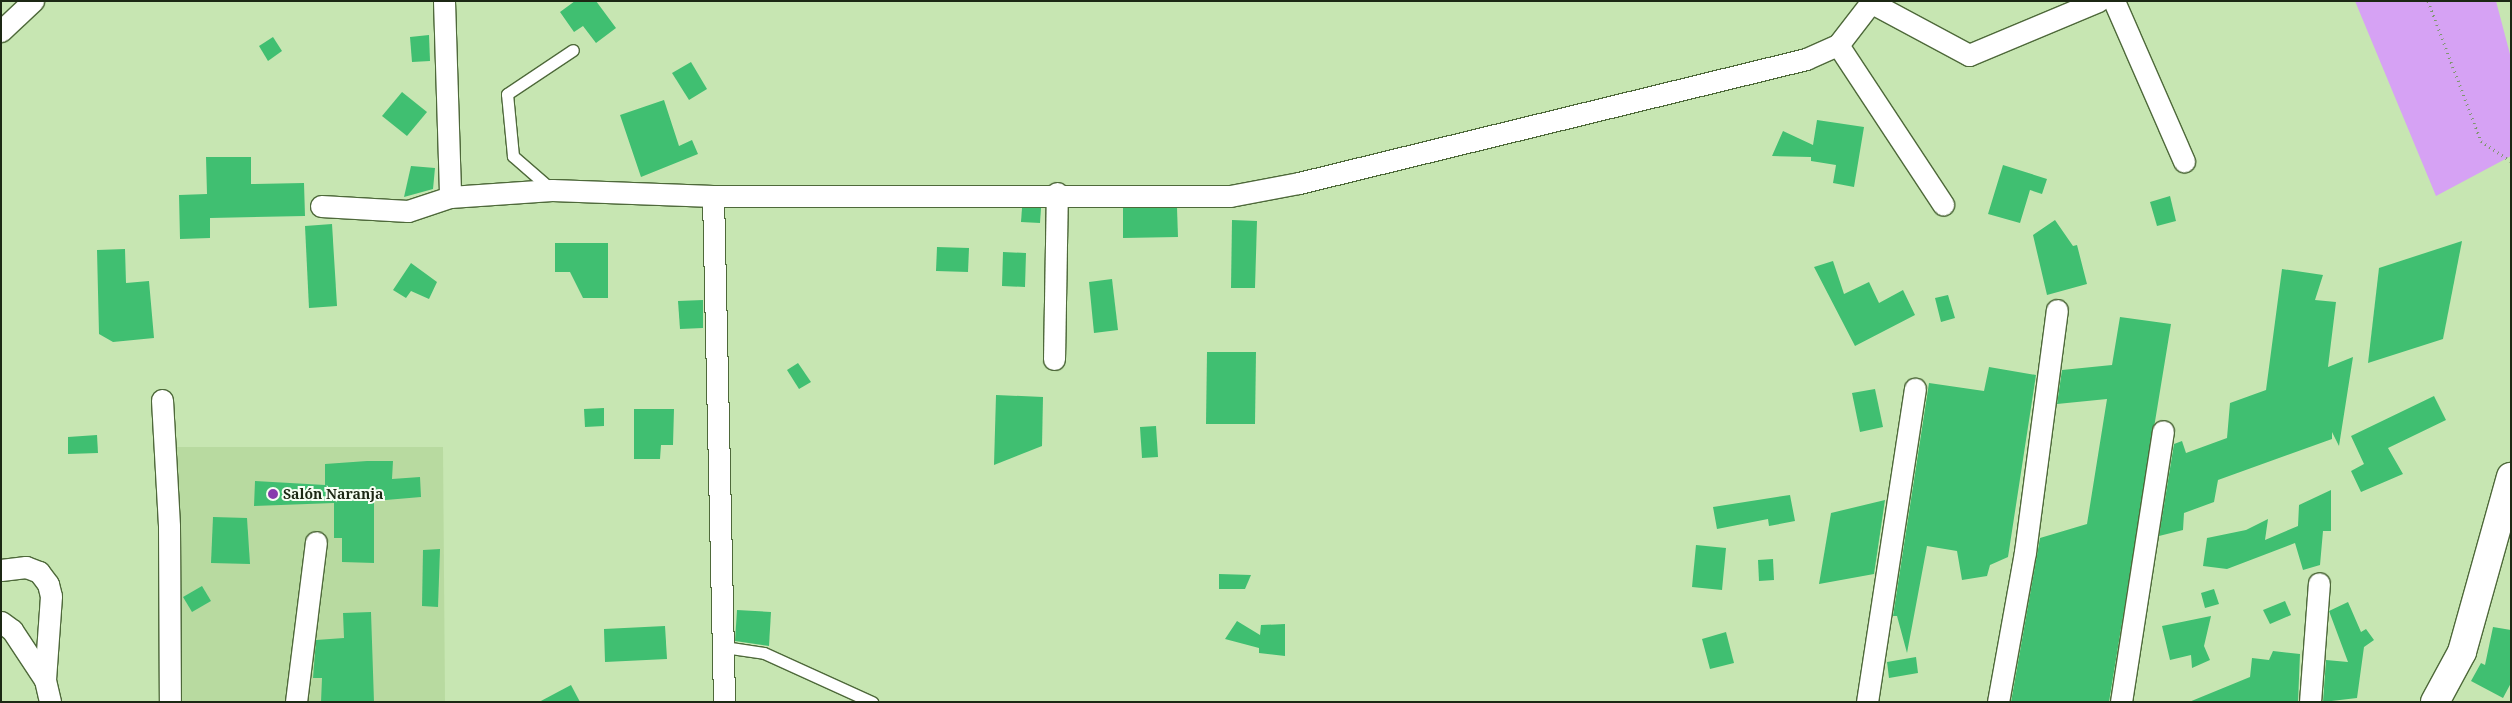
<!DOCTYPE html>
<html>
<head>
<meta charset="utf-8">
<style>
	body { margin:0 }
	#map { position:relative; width:2512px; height:703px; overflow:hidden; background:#c7e6b2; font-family:"Noto Serif",serif }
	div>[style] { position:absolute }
	.built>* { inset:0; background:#b8daa0 }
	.green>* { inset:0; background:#d6a2f4 }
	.building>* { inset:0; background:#40bf71 }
	.path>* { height:3px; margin-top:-1.5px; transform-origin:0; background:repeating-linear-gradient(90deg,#7f966f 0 1px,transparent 0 5px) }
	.roads { filter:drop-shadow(1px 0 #4e693a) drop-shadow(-1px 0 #4e693a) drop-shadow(0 1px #4e693a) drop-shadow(0 -1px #4e693a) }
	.lane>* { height:11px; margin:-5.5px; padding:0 5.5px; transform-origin:5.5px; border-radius:5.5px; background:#fff }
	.street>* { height:21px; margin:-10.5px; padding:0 10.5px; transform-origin:10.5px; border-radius:10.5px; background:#fff }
	.secondary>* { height:28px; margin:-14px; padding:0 14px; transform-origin:14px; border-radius:14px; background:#fff }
	.dots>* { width:14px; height:14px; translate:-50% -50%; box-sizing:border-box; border:2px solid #f7fef3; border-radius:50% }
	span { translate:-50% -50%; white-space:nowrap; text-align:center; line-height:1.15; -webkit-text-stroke:4px #f7fef3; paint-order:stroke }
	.poi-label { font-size:14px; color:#1c2814; font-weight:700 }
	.left { translate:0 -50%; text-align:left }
	.frame { position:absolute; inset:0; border:2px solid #1c2814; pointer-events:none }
</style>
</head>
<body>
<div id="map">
	<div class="built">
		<i style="clip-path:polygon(173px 447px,443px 447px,445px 702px,179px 702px)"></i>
	</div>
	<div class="green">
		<i style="clip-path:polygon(2355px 1px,2496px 1px,2511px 58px,2511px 156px,2436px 196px)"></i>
	</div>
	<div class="building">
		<i style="clip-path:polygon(575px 1px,596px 1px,616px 28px,596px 43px,583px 26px,574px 32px,560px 12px)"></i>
		<i style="clip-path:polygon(429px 35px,430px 61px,412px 62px,410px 37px)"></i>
		<i style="clip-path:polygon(273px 37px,282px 51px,268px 61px,259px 46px)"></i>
		<i style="clip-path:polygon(691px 62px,707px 89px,689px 100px,672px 73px)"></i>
		<i style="clip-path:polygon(402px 92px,427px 112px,407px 136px,382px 116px)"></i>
		<i style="clip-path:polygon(664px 100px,679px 146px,692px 140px,698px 154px,641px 177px,620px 115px)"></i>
		<i style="clip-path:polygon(1817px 120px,1864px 127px,1854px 187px,1833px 183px,1836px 165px,1811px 161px,1811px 157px,1772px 156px,1783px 131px,1813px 145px)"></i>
		<i style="clip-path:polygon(206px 157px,251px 157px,251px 184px,304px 183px,305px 216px,210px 218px,210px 238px,180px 239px,179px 195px,207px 194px)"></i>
		<i style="clip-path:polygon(2003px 165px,2047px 179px,2042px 194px,2030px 190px,2020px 223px,1988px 214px)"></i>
		<i style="clip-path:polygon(411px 166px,435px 168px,433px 189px,404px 197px)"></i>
		<i style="clip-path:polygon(2170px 196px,2176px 221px,2157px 226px,2150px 202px)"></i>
		<i style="clip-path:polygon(1022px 208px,1041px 208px,1040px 223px,1021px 222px)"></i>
		<i style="clip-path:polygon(1123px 208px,1177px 208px,1178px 237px,1123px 238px)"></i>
		<i style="clip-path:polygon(1232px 220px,1257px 221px,1255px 288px,1231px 288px)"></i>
		<i style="clip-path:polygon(2055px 220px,2073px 246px,2077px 245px,2087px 284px,2047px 295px,2033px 235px)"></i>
		<i style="clip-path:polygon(332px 224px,337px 306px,309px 308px,305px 226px)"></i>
		<i style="clip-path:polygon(2462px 241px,2443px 339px,2368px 363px,2379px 268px)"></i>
		<i style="clip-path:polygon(555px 243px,608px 243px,608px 298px,583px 298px,570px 272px,555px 272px)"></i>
		<i style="clip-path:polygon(937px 247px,969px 248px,968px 272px,936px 271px)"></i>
		<i style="clip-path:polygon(125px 249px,126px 283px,149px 281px,154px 338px,113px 342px,99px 334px,97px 250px)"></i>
		<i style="clip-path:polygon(1003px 252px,1026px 253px,1025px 287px,1002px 286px)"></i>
		<i style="clip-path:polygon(1833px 261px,1844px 294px,1869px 282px,1879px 303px,1903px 290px,1915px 315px,1855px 346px,1814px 267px)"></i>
		<i style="clip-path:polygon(411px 263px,437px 282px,429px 299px,411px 291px,406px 298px,393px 290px)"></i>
		<i style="clip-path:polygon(2282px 269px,2323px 275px,2315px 300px,2336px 302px,2328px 367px,2353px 357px,2339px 446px,2332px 432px,2332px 439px,2218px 480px,2214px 502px,2184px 513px,2183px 530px,2159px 536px,2174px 444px,2182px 441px,2186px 453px,2227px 438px,2230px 403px,2266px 390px)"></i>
		<i style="clip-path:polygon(1112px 279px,1118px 330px,1094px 333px,1089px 282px)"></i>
		<i style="clip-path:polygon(1948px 295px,1955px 318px,1941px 322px,1935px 298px)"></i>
		<i style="clip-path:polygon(703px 300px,703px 328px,680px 329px,678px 301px)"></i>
		<i style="clip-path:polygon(2120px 317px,2171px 324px,2109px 702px,2011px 702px,2040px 538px,2087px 524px,2107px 399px,2057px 404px,2062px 370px,2112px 365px)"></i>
		<i style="clip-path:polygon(1207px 352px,1256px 352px,1255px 424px,1206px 424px)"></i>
		<i style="clip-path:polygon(798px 363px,811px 382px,799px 389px,787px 370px)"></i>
		<i style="clip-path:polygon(1989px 367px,2036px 375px,2008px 557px,1990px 565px,1987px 576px,1962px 580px,1957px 551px,1927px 546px,1907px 653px,1897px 616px,1893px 616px,1929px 383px,1984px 391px)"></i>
		<i style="clip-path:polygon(1875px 389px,1883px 427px,1860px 432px,1852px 393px)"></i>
		<i style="clip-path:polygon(996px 395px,1043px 397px,1042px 446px,994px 465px)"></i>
		<i style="clip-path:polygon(2434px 396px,2446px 420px,2388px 448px,2403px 474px,2361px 492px,2351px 471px,2364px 464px,2351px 436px)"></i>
		<i style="clip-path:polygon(604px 408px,604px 426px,585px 427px,584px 409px)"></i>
		<i style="clip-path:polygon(634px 409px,674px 409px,673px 445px,661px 445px,660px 459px,634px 459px)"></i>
		<i style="clip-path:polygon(1156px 426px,1158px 457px,1142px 458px,1140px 427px)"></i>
		<i style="clip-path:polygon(97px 435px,98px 453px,68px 454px,68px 437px)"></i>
		<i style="clip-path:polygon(367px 461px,393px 461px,392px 479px,420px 477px,421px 497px,374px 501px,374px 563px,342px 562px,342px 538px,334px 538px,334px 503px,254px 506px,255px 481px,325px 485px,325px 464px)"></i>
		<i style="clip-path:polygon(2331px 490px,2331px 531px,2323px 531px,2320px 565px,2303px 570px,2295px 543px,2227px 569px,2203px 566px,2207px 538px,2246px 530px,2268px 519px,2265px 540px,2298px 526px,2299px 505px)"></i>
		<i style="clip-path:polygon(1790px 495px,1795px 521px,1769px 526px,1768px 519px,1717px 529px,1713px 507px)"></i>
		<i style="clip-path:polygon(1885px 500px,1874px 574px,1819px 584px,1831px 513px)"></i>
		<i style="clip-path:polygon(213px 517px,247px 518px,250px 564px,211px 563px)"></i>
		<i style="clip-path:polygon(1696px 545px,1726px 548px,1722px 590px,1692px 587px)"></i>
		<i style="clip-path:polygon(440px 549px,438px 607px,422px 606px,423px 550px)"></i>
		<i style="clip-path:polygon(1773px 559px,1774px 580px,1759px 581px,1758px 560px)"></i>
		<i style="clip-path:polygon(1219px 574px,1251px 575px,1245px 589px,1219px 589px)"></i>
		<i style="clip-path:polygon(202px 586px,211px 601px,192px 612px,183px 597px)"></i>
		<i style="clip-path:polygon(2214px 589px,2219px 604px,2205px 608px,2201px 593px)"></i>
		<i style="clip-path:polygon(2285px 601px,2291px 615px,2270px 624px,2263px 610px)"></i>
		<i style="clip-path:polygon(2348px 602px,2361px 632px,2366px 629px,2374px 640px,2364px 647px,2357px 698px,2323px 702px,2326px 660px,2348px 662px,2329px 611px)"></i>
		<i style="clip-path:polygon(737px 610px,771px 612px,769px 646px,735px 641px)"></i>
		<i style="clip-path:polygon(371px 612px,374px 702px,321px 702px,322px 678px,313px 678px,316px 640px,344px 638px,343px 613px)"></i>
		<i style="clip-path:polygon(2211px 616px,2204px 646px,2210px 660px,2192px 668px,2191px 655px,2170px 660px,2162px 626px)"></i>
		<i style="clip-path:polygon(1237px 621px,1260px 635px,1261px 625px,1285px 624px,1285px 656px,1259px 653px,1259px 648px,1225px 639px)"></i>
		<i style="clip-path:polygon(665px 626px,667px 659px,605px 662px,604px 629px)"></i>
		<i style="clip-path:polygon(2493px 627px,2511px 630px,2511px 683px,2503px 698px,2471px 681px,2481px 663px,2485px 665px)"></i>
		<i style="clip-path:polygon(1726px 632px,1734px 663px,1710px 669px,1702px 639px)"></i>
		<i style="clip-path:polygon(2273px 651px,2300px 654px,2298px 702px,2189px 702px,2250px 677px,2252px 658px,2269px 660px)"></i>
		<i style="clip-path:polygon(1916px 657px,1918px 673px,1889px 678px,1887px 662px)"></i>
		<i style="clip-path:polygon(571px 685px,580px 702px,539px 702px)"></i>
	</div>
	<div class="path">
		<i style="left:2428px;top:1px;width:150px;rotate:69.3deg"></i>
		<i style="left:2481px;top:141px;width:36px;rotate:34deg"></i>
	</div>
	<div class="roads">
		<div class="lane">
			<i style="left:552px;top:190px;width:52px;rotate:-138.9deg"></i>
			<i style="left:513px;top:156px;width:62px;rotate:-95.5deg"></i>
			<i style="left:507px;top:94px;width:79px;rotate:-33.7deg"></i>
			<i style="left:724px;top:647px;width:40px;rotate:8.5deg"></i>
			<i style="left:764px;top:653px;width:119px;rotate:24.4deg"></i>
		</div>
		<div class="street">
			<i style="left:444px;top:1px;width:196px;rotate:88.2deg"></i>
			<i style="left:2114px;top:1px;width:175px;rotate:66.4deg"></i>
			<i style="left:1872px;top:3px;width:110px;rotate:28.2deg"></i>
			<i style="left:1969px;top:55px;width:140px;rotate:-22.7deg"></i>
			<i style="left:1px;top:31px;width:44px;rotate:-43.2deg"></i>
			<i style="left:1838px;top:45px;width:191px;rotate:56.6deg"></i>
			<i style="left:713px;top:196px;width:506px;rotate:88.75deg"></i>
			<i style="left:321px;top:206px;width:87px;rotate:3.3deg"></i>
			<i style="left:408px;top:211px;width:44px;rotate:-18.4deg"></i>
			<i style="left:450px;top:197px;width:102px;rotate:-3.9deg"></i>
			<i style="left:552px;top:190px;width:161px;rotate:2.1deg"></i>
			<i style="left:713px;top:196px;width:517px"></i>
			<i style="left:1230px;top:196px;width:70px;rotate:-10.7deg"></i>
			<i style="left:1299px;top:183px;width:522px;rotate:-13.74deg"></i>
			<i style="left:1806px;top:59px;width:35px;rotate:-24deg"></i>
			<i style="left:1838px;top:45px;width:56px;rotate:-52.3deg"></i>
			<i style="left:1054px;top:359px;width:166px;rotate:-89deg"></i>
			<i style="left:162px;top:400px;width:126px;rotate:86.8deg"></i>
			<i style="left:169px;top:526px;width:176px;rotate:89.7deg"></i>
			<i style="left:1px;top:570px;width:25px;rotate:-7deg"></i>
			<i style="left:26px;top:567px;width:14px;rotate:21deg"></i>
			<i style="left:39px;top:572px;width:15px;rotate:53deg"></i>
			<i style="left:48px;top:584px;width:12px;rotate:76deg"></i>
			<i style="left:51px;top:596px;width:84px;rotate:94.1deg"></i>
			<i style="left:45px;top:680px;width:23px;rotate:77deg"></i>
			<i style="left:1px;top:622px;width:14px;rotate:36deg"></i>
			<i style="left:12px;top:630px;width:60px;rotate:56.6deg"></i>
			<i style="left:296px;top:702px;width:161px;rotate:-82.9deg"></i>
			<i style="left:1867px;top:702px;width:317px;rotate:-81.3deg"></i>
			<i style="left:1998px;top:702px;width:152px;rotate:-79.8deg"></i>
			<i style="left:2025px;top:552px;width:244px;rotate:-82.5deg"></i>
			<i style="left:2121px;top:702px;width:274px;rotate:-81.2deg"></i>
			<i style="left:2310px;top:702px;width:119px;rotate:-85.7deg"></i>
		</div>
		<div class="secondary">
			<i style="left:2435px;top:702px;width:57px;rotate:-61.6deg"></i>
			<i style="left:2462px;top:652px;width:182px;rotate:-74.4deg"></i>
		</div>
	</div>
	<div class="dots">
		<i style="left:273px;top:494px;background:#883cad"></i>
	</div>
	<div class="poi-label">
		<span class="left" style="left:283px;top:494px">Salón Naranja</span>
	</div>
	<div class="frame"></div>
</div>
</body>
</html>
